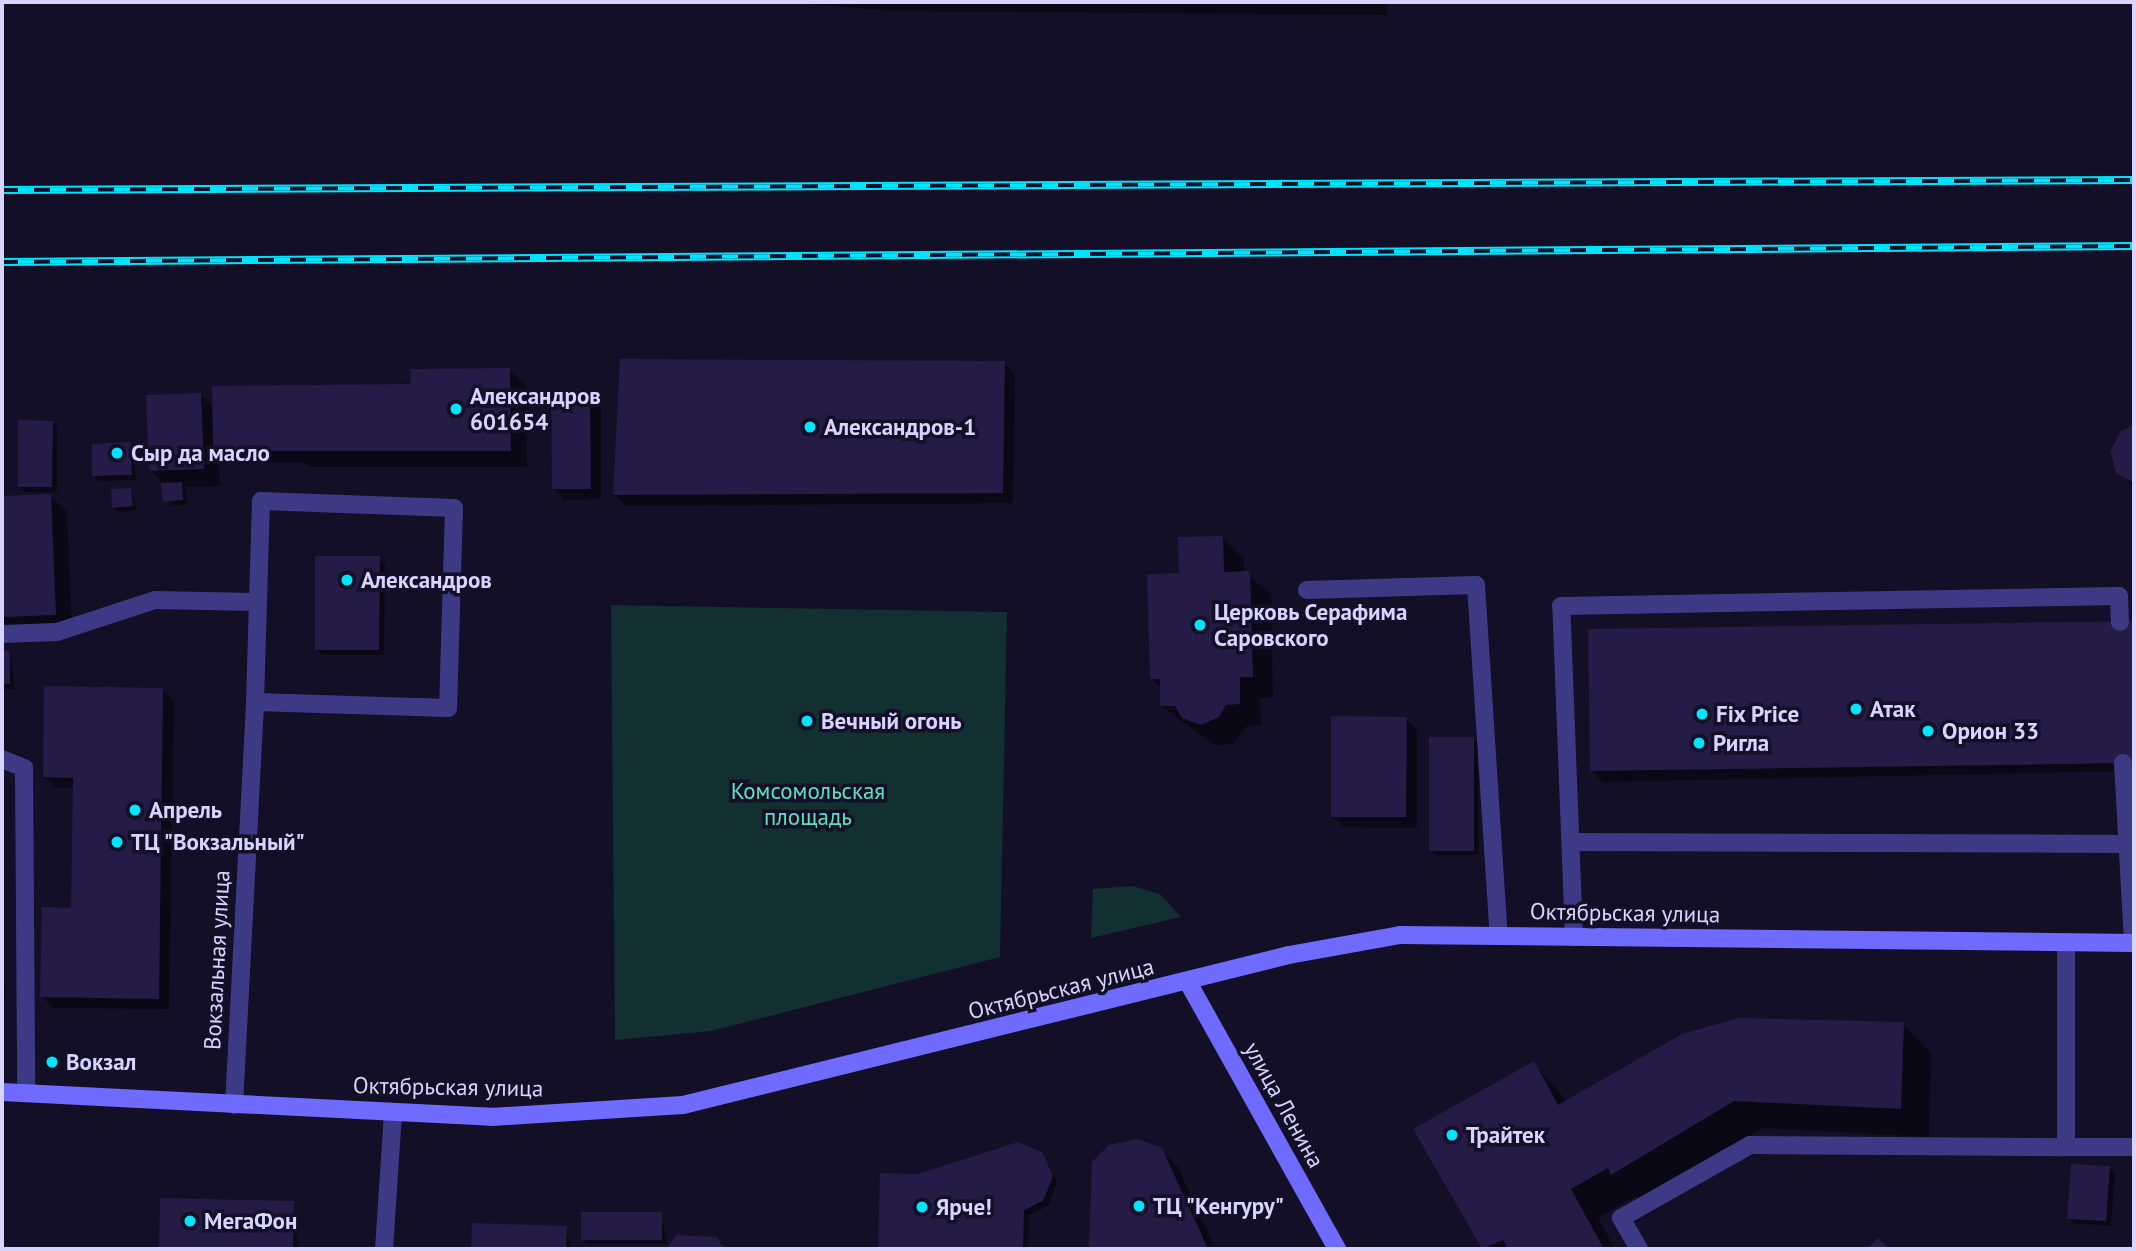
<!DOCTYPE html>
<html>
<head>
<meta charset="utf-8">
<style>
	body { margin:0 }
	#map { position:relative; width:2136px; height:1251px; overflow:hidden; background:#130f26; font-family:"PT Sans",sans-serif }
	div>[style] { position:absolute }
	.green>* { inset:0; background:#12302f }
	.shadow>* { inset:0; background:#0007 }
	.building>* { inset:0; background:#241b47 }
	.lane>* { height:18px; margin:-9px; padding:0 9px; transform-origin:9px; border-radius:9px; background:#3d3a85 }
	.street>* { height:18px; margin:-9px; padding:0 9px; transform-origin:9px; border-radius:9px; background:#3d3a85 }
	.secondary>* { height:18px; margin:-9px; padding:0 9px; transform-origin:9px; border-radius:9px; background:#6f6bff }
	.rail>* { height:8px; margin-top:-4px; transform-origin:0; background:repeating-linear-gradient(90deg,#130f26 0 16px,#00e5ff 0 32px); box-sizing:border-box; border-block:2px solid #00e5ff }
	.dots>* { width:19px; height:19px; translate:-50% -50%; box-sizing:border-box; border:4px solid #130f26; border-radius:50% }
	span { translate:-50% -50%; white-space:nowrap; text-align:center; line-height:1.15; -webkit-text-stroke:7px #130f26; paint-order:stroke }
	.poi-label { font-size:23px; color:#d9d4ff; font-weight:700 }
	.left { translate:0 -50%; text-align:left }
	.park-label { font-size:23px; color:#5fe0c0 }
	.street-label { font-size:23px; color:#d9d4ff }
	.frame { position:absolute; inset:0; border:4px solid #d9d4ff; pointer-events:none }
</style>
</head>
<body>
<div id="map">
	<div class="green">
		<i style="clip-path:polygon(611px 605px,1007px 612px,1000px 957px,711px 1031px,615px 1040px)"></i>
		<i style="clip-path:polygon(1133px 886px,1160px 894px,1181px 917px,1091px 938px,1093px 889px)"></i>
	</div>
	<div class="shadow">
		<i style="clip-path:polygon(779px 2px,1387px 2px,1387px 15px,897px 11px)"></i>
		<i style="clip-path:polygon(1004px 363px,1015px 374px,1013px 503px,626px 506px,614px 495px)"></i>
		<i style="clip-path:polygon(509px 370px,526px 386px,527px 467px,309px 467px,304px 462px,226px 462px,219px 455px,220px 486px,186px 487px,187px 505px,170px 506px,165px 485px,151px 471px,200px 395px,214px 408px)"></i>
		<i style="clip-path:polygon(590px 391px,601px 402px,601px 499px,565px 500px,554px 489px)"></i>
		<i style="clip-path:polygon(52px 422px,57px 428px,57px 492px,25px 492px,20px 486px)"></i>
		<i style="clip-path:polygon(2131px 427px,2134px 427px,2134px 488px,2112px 462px,2115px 440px)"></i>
		<i style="clip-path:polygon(130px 444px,136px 480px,99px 481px,94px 475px)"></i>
		<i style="clip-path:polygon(131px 489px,137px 511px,119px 512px,114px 507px)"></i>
		<i style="clip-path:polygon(50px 496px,67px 512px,72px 631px,2px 632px,2px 498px)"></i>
		<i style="clip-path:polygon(1222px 537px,1244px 559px,1244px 573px,1271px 594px,1273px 698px,1260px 698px,1261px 725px,1247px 726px,1233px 744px,1214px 745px,1162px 706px,1162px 689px,1151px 678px,1180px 575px)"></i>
		<i style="clip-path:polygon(379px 558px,385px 564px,384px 655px,322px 655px,317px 649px)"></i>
		<i style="clip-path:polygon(2134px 623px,2134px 771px,1603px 782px,1592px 771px,1590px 631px)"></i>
		<i style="clip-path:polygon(10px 652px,15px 689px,2px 689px,2px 653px)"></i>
		<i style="clip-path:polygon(162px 690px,174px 701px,169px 1009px,53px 1008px,42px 996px,73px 909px,74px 788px,56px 788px,45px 776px)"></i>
		<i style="clip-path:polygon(1406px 719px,1417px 730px,1417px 828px,1344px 827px,1333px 816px)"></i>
		<i style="clip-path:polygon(1473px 738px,1478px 744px,1479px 855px,1436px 855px,1431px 850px)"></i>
		<i style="clip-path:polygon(2px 983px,6px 987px,3px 1018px,2px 1018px)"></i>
		<i style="clip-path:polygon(1903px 1024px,1931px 1053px,1929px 1137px,1763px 1128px,1641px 1202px,1636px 1196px,1598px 1218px,1615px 1249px,1484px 1249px,1416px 1130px,1533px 1063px,1567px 1101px)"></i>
		<i style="clip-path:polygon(1161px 1150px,1178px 1167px,1215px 1249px,1090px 1249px,1094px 1163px)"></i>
		<i style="clip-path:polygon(1041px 1153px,1057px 1182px,1048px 1206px,1029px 1215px,1028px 1249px,880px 1249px,881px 1175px,918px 1176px)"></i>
		<i style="clip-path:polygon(2110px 1168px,2115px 1173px,2111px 1226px,2074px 1223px,2069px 1218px)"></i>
		<i style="clip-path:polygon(293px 1202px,298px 1249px,161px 1249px)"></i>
		<i style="clip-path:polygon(661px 1214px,667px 1244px,588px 1244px,582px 1239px)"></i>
		<i style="clip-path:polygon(474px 1225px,566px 1228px,571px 1249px,473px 1249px)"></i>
	</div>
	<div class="building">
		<i style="clip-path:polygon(620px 359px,1005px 361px,1003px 493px,613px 495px)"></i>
		<i style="clip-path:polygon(510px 368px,511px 451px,213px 451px,212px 386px,410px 384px,411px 369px)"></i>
		<i style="clip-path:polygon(551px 389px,590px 389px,591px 489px,552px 489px)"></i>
		<i style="clip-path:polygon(201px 393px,204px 469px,149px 471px,146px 395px)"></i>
		<i style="clip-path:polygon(18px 420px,53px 421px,52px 487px,18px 487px)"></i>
		<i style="clip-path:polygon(2134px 425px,2134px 483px,2116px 473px,2110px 451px,2121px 431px)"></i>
		<i style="clip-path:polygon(131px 442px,132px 475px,92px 476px,92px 444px)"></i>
		<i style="clip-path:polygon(182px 482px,183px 500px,163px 502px,161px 483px)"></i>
		<i style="clip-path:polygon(131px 488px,133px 506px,112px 508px,111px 489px)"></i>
		<i style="clip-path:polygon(51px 494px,56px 615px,2px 617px,2px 496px)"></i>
		<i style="clip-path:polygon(1223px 536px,1224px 572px,1250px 571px,1253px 677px,1240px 677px,1240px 704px,1226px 705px,1219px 717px,1201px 725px,1182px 718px,1175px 706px,1160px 706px,1160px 679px,1150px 679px,1147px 574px,1179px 573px,1178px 537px)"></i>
		<i style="clip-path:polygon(315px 556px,380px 556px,379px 650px,315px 650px)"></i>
		<i style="clip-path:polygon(2134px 621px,2134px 763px,1590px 771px,1588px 629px)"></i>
		<i style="clip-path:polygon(2px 651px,10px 651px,10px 684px,2px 684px)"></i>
		<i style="clip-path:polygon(44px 686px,163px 688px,159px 999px,40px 997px,42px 907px,71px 908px,73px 778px,43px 777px)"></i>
		<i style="clip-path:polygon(1331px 716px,1407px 717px,1406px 817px,1331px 817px)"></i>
		<i style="clip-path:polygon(1429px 737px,1474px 737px,1474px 851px,1429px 851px)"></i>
		<i style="clip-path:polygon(1739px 1018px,1904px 1022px,1901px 1109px,1734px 1101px,1611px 1175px,1608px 1168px,1571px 1189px,1604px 1249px,1508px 1249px,1503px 1240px,1482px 1249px,1413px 1129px,1534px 1061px,1558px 1105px,1682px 1034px)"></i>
		<i style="clip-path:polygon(1138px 1139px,1162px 1148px,1208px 1249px,1089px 1249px,1092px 1162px,1109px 1145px)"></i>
		<i style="clip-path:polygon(1018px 1142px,1042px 1152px,1053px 1176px,1043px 1201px,1024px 1210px,1023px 1249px,878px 1249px,880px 1173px,918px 1174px)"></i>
		<i style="clip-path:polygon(2071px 1164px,2110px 1166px,2106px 1221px,2067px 1219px)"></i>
		<i style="clip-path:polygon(160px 1198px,294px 1201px,293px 1249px,159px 1249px)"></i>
		<i style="clip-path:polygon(581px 1212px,662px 1212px,662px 1240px,581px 1240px)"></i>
		<i style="clip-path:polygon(472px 1223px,567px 1226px,566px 1249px,471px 1249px)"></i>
		<i style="clip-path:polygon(676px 1235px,717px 1237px,724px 1249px,667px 1249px)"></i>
		<i style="clip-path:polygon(1878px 1238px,1889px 1249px,1867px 1249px)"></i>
	</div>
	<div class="lane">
		<i style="left:261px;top:501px;width:193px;rotate:2.1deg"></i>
		<i style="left:454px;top:508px;width:200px;rotate:91.7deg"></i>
		<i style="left:448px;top:708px;width:193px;rotate:-178.2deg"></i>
		<i style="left:255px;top:702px;width:201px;rotate:-88.3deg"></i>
		<i style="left:1307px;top:590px;width:169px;rotate:-1.7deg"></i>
		<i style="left:1476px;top:585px;width:352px;rotate:86.3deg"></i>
		<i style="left:2px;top:634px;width:55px;rotate:-2.1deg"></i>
		<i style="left:57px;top:632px;width:103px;rotate:-18.1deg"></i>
		<i style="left:155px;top:600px;width:103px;rotate:1.1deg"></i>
		<i style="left:2px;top:759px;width:24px;rotate:22deg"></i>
		<i style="left:24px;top:768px;width:325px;rotate:89.6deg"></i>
		<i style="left:2123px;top:763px;width:180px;rotate:86.8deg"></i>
		<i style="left:1571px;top:842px;width:563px;rotate:0.2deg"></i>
		<i style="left:1574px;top:937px;width:331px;rotate:-92.2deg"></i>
		<i style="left:1561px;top:606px;width:558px;rotate:-1.03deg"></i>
		<i style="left:2119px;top:596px;width:26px;rotate:88deg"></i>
		<i style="left:2066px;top:942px;width:205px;rotate:90deg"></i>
		<i style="left:2066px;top:1147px;width:68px"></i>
		<i style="left:384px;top:1249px;width:136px;rotate:-86.2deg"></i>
		<i style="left:1639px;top:1249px;width:36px;rotate:-120deg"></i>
		<i style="left:1621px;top:1218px;width:148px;rotate:-29.5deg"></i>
		<i style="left:1750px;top:1145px;width:316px;rotate:0.4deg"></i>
	</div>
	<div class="street">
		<i style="left:234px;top:1105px;width:404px;rotate:-87deg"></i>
	</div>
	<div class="secondary">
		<i style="left:1189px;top:984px;width:304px;rotate:60.8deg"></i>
		<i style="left:2px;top:1092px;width:490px;rotate:2.9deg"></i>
		<i style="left:491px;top:1117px;width:192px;rotate:-3.6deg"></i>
		<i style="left:683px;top:1105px;width:624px;rotate:-13.9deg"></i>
		<i style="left:1289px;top:955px;width:113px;rotate:-10.2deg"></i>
		<i style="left:1400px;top:935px;width:734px;rotate:0.62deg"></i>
	</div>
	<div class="rail">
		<i style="left:2px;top:190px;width:2132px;rotate:-0.27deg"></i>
		<i style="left:2px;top:262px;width:2132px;rotate:-0.43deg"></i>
	</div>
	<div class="dots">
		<i style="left:456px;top:409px;background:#00e5ff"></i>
		<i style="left:810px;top:427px;background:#00e5ff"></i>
		<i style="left:117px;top:453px;background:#00e5ff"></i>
		<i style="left:347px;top:580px;background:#00e5ff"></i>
		<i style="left:1200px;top:625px;background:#00e5ff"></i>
		<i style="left:1856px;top:709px;background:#00e5ff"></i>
		<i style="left:1702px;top:714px;background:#00e5ff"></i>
		<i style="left:807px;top:721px;background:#00e5ff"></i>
		<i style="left:1928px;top:731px;background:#00e5ff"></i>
		<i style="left:1699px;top:743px;background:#00e5ff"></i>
		<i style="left:135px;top:810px;background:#00e5ff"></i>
		<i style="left:117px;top:842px;background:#00e5ff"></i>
		<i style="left:52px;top:1062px;background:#00e5ff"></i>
		<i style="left:1452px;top:1135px;background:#00e5ff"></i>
		<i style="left:1139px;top:1206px;background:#00e5ff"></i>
		<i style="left:922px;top:1207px;background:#00e5ff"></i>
		<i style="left:190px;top:1221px;background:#00e5ff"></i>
	</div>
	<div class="poi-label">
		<span class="left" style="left:470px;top:409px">Александров<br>601654</span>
		<span class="left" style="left:824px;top:427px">Александров-1</span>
		<span class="left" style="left:131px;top:453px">Сыр да масло</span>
		<span class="left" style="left:361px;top:580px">Александров</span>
		<span class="left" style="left:1214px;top:625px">Церковь Серафима<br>Саровского</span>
		<span class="left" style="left:1870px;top:709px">Атак</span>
		<span class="left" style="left:1716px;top:714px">Fix Price</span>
		<span class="left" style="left:821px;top:721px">Вечный огонь</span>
		<span class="left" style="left:1942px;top:731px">Орион 33</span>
		<span class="left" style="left:1713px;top:743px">Ригла</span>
		<span class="left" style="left:149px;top:810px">Апрель</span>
		<span class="left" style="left:131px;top:842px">ТЦ "Вокзальный"</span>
		<span class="left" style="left:66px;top:1062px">Вокзал</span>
		<span class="left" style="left:1466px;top:1135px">Трайтек</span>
		<span class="left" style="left:1153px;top:1206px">ТЦ "Кенгуру"</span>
		<span class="left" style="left:936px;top:1207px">Ярче!</span>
		<span class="left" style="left:204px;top:1221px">МегаФон</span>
	</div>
	<div class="park-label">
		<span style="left:808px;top:804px">Комсомольская<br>площадь</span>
	</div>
	<div class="street-label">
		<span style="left:1625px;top:913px;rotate:1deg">Октябрьская улица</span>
		<span style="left:217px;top:960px;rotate:-87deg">Вокзальная улица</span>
		<span style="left:1061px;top:989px;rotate:-14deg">Октябрьская улица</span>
		<span style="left:448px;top:1087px;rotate:1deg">Октябрьская улица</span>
		<span style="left:1284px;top:1105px;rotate:61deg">улица Ленина</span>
	</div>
	<div class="frame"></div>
</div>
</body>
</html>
